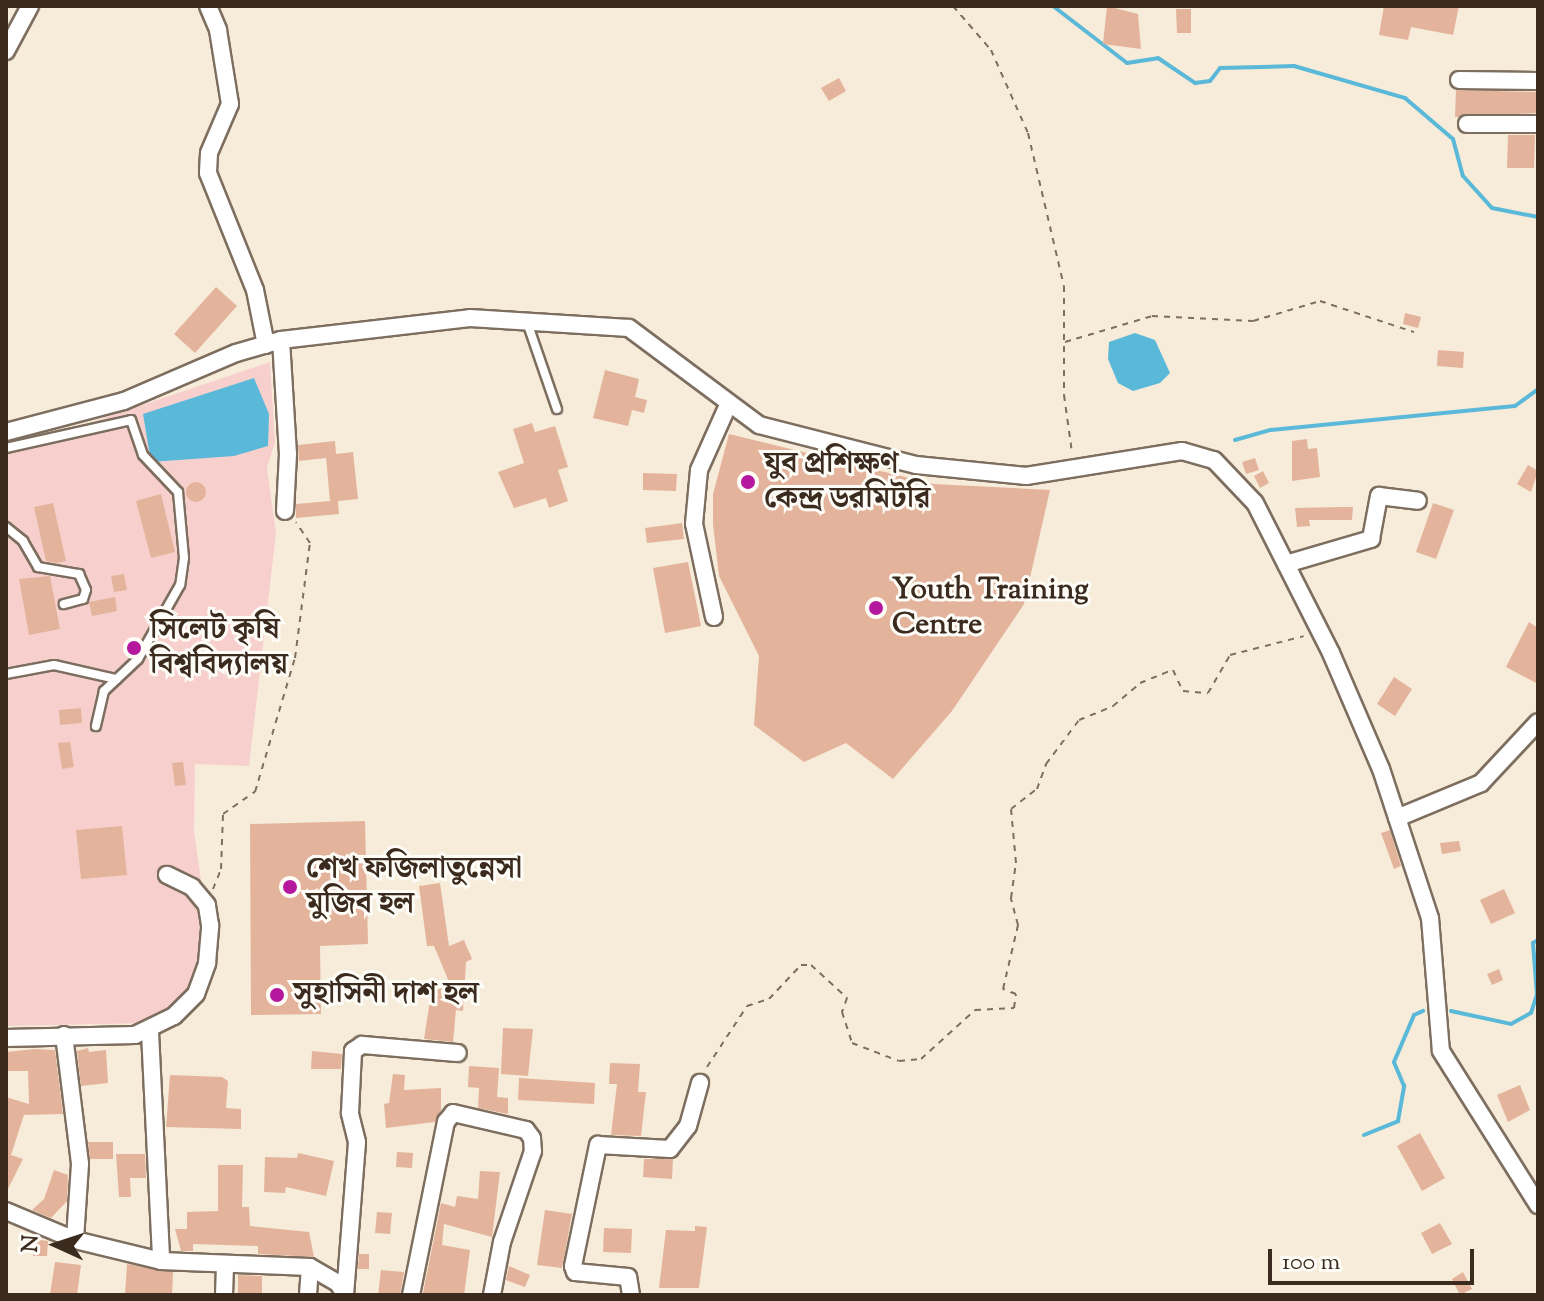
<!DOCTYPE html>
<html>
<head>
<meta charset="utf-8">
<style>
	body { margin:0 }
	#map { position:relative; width:1544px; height:1301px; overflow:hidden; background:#f7ecd9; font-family:"Sorts Mill Goudy","Noto Serif Bengali",serif }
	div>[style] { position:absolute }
	.built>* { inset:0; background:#f7d0cd }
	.water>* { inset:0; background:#5ab8d8 }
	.stream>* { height:4px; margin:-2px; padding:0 2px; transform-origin:2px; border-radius:2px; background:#5ab8d8 }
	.building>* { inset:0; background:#e3b49b }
	.round { border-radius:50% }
	.path>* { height:2px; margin-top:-1px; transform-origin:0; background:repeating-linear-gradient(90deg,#7d6e5f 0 6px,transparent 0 12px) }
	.roads { filter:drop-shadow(2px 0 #7d6e5f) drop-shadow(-2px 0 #7d6e5f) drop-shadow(0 2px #7d6e5f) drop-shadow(0 -2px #7d6e5f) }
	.service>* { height:8px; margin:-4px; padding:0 4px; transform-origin:4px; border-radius:4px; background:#fff }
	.minor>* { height:16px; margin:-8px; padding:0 8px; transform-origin:8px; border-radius:8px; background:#fff }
	.dots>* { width:22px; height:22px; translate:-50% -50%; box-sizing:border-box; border:4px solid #fdfcf7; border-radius:50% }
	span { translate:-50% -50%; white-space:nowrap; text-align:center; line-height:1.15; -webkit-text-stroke:6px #fdfcf7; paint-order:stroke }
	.poi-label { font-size:30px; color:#3b2a1e; font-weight:700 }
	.left { translate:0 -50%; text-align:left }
	.frame { position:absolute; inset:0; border:8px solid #3b2a1e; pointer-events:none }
	.north { position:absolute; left:16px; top:1205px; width:80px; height:80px; -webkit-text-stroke:6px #fdfcf7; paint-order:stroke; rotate:273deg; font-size:22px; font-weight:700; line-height:32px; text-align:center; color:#3b2a1e }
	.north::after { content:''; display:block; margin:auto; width:28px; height:36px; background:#3b2a1e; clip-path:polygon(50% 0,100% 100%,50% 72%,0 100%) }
	.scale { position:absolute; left:1268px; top:1249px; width:206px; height:36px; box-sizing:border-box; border:4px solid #3b2a1e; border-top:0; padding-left:10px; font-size:24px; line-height:28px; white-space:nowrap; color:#3b2a1e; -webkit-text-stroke:6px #fdfcf7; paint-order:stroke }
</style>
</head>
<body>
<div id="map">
	<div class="built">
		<i style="clip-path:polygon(270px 362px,275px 442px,267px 468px,276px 533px,249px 766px,195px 764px,194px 831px,202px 887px,197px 904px,203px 921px,192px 991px,177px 1008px,149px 1023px,6px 1026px,6px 443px,74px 428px)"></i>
	</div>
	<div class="water">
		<i style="clip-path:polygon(1135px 333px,1155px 340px,1170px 373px,1160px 383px,1133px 391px,1118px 383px,1108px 359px,1109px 342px)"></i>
		<i style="clip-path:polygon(254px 378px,269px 414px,268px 446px,234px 456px,151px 462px,143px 414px)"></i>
	</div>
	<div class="stream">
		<i style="left:1053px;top:6px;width:93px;rotate:37.6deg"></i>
		<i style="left:1127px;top:63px;width:31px;rotate:-9deg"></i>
		<i style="left:1158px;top:58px;width:45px;rotate:34deg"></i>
		<i style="left:1195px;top:83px;width:15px;rotate:-8deg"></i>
		<i style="left:1210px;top:81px;width:16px;rotate:-52deg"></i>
		<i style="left:1220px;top:68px;width:74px;rotate:-1.5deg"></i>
		<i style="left:1294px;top:66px;width:116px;rotate:16.1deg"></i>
		<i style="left:1405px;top:98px;width:63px;rotate:40.5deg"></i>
		<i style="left:1453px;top:139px;width:38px;rotate:75deg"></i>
		<i style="left:1463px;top:176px;width:43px;rotate:47.8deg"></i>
		<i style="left:1492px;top:208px;width:47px;rotate:11.1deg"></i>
		<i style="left:1235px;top:440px;width:37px;rotate:-16deg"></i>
		<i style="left:1271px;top:430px;width:245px;rotate:-5.6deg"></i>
		<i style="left:1515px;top:406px;width:29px;rotate:-36deg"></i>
		<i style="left:1451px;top:1011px;width:61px;rotate:12.2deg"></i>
		<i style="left:1511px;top:1024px;width:23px;rotate:-29deg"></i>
		<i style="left:1531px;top:1013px;width:19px;rotate:-72deg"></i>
		<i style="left:1537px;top:995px;width:52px;rotate:-94.4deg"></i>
		<i style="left:1533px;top:943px;width:6px;rotate:-31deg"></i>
		<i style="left:1364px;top:1135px;width:37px;rotate:-22deg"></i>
		<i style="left:1398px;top:1121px;width:36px;rotate:-80deg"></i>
		<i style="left:1404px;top:1086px;width:26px;rotate:-113deg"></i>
		<i style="left:1394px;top:1062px;width:51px;rotate:-66.9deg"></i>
		<i style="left:1414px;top:1015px;width:10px;rotate:-24deg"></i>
	</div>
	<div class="building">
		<i style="clip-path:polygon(1107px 6px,1138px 14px,1141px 49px,1103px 44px)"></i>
		<i style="clip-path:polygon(1384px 6px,1459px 6px,1453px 35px,1411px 27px,1408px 40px,1379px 35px)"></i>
		<i style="clip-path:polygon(1176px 9px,1191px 9px,1191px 33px,1177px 33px)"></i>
		<i style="clip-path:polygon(839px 78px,846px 91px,829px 101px,821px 88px)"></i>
		<i style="clip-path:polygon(1456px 90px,1538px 92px,1538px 113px,1455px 117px)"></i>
		<i style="clip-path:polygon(1508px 135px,1535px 135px,1534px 168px,1507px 168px)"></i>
		<i style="clip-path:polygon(216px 287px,237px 306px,195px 353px,174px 334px)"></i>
		<i style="clip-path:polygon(1405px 313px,1421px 317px,1418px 328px,1403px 324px)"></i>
		<i style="clip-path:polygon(1438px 350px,1464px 352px,1463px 368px,1437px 366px)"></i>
		<i style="clip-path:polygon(605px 370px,639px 379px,635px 397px,647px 400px,644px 413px,632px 410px,628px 426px,593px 418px)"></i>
		<i style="clip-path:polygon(532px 423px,535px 432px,555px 426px,568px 467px,558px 470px,568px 501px,549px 508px,546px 498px,514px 508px,498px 472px,524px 463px,513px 429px)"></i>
		<i style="clip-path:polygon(729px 434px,934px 484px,1050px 490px,1024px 604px,952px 711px,893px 779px,846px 743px,804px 762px,754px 725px,759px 656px,719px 576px,713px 525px,713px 494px)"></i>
		<i style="clip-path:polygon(1307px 439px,1308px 449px,1317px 448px,1320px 477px,1292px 481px,1292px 441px)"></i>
		<i style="clip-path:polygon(335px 441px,336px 454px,353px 452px,358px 499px,338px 501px,339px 514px,296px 518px,296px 504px,330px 501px,326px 458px,299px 461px,298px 445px)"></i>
		<i style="clip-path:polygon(1255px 458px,1259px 470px,1246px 474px,1242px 462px)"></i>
		<i style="clip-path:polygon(1528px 465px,1538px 471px,1531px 492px,1517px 484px)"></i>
		<i style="clip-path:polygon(1263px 471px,1269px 483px,1260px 488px,1254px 476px)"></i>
		<i style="clip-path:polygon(643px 473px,677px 474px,676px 491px,643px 490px)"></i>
		<i class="round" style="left:186px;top:482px;width:20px;height:20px"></i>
		<i style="clip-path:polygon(161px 494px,175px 552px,151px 558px,136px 501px)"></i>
		<i style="clip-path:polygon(53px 503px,66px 561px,57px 563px,46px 561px,34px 507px)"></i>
		<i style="clip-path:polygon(1433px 503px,1454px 510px,1436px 559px,1416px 552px)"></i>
		<i style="clip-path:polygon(1341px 507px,1353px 507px,1352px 520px,1309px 520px,1310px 526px,1297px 527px,1295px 508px)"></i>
		<i style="clip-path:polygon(682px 523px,684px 539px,647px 543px,645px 528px)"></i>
		<i style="clip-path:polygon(688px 562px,701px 626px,665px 633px,653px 568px)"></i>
		<i style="clip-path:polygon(124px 574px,127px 590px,114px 592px,111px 576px)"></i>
		<i style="clip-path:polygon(50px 576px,60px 629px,29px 635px,19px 579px)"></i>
		<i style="clip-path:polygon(115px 597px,117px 611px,92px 616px,89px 602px)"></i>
		<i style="clip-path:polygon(1529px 622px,1538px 628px,1538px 684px,1506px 667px)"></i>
		<i style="clip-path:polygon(1394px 677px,1412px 689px,1395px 716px,1377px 704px)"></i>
		<i style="clip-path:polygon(81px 708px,82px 723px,60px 725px,59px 710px)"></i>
		<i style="clip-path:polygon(70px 742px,74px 767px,62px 769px,58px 743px)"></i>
		<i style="clip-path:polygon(183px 762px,186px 785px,175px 786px,172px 763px)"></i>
		<i style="clip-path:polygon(365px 821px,368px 944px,320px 946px,321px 1014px,251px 1015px,250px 824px)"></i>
		<i style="clip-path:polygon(122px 826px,127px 875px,81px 879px,76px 830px)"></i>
		<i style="clip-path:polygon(1390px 830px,1401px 866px,1394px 869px,1381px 833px)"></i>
		<i style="clip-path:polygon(1459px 841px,1461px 851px,1442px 854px,1440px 843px)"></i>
		<i style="clip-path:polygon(440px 883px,449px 946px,464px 940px,472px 959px,466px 962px,463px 1011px,456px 1010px,453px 1042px,424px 1039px,431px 994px,449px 982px,434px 946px,427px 946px,419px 886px)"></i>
		<i style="clip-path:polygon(1504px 889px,1515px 913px,1491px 924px,1480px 900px)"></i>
		<i style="clip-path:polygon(1499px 969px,1503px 980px,1492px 985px,1487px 974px)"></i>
		<i style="clip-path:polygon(503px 1028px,533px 1029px,528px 1076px,501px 1074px)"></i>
		<i style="clip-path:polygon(88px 1048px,89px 1052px,106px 1050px,108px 1083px,81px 1086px,77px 1051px)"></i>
		<i style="clip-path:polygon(35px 1049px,55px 1050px,63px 1114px,24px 1115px,11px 1155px,23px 1159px,6px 1193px,6px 1097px,29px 1104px,28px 1071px,6px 1071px,6px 1052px)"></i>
		<i style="clip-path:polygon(312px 1051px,342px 1054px,341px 1069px,311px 1069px)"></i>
		<i style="clip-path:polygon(610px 1063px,640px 1064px,638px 1092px,646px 1092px,641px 1136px,611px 1135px,617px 1084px,609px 1084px)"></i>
		<i style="clip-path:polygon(469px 1066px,499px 1068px,497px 1097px,508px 1098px,508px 1114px,478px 1108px,479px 1088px,468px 1087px)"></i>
		<i style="clip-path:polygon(393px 1074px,405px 1075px,404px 1090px,441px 1088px,441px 1110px,435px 1122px,386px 1128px,384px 1104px,389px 1103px)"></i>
		<i style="clip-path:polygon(170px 1075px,222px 1077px,228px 1081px,226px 1108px,241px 1109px,241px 1129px,166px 1127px)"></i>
		<i style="clip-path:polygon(519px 1078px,595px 1083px,594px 1104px,518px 1100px)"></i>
		<i style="clip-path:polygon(1520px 1085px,1530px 1110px,1508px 1122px,1497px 1095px)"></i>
		<i style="clip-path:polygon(1420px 1133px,1445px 1178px,1422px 1191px,1397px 1146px)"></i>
		<i style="clip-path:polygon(88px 1142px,113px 1142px,113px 1159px,90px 1159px)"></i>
		<i style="clip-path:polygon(397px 1152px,413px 1153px,412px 1168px,396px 1167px)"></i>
		<i style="clip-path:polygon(298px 1153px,334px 1161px,326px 1196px,286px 1187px,285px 1193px,264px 1192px,265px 1157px,297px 1158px)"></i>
		<i style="clip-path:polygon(116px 1154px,145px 1154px,146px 1178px,130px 1178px,131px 1197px,119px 1197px)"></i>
		<i style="clip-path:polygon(644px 1159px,673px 1159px,672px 1179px,643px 1177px)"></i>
		<i style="clip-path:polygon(218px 1165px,243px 1165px,242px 1207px,249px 1207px,250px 1226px,309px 1232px,314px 1257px,258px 1254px,258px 1246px,193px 1244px,193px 1251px,181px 1251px,175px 1229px,187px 1229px,187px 1212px,218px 1211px)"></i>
		<i style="clip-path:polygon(54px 1170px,68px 1175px,67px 1201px,51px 1218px,32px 1210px,44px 1199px)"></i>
		<i style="clip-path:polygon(480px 1171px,500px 1172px,492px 1237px,444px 1224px,442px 1245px,470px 1250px,464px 1295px,423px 1293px,441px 1203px,455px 1207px,457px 1196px,478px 1199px)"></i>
		<i style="clip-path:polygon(545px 1210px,572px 1214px,562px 1268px,537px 1265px)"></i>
		<i style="clip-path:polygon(377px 1212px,392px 1213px,390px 1234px,375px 1233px)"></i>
		<i style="clip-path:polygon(1440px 1223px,1452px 1244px,1432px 1254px,1421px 1233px)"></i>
		<i style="clip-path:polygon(695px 1226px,707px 1227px,699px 1288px,659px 1288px,666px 1230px,695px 1231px)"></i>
		<i style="clip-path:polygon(604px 1228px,632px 1229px,631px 1253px,603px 1252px)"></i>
		<i style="clip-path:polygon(33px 1239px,48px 1241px,47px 1256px,33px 1256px)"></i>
		<i style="clip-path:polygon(359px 1254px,369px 1254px,369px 1269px,358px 1269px)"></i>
		<i style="clip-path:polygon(55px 1262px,81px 1265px,77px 1295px,50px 1294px)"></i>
		<i style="clip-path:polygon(127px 1264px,173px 1272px,172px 1295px,125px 1295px)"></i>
		<i style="clip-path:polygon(509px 1266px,530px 1275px,525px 1287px,506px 1280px)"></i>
		<i style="clip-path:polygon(381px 1270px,404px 1272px,400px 1295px,378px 1295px)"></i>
		<i style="clip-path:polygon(1463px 1272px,1472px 1289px,1460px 1295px,1452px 1279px)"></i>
		<i style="clip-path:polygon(238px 1275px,262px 1276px,262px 1295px,238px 1295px)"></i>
	</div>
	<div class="path">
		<i style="left:953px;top:6px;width:58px;rotate:49.2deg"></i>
		<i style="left:991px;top:50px;width:91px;rotate:66deg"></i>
		<i style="left:1028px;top:133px;width:157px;rotate:76.8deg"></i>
		<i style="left:1064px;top:286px;width:109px;rotate:90deg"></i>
		<i style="left:1064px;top:395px;width:59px;rotate:82.1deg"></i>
		<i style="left:1065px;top:342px;width:91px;rotate:-16.6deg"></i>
		<i style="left:1152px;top:316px;width:101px;rotate:2.8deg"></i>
		<i style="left:1253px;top:321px;width:70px;rotate:-16.6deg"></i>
		<i style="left:1320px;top:301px;width:99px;rotate:18.3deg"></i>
		<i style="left:213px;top:889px;width:22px;rotate:-68deg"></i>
		<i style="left:221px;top:869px;width:55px;rotate:-87.9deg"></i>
		<i style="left:223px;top:814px;width:39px;rotate:-35deg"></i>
		<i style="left:255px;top:792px;width:140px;rotate:-73.4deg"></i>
		<i style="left:295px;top:658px;width:116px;rotate:-82.6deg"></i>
		<i style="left:310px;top:543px;width:25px;rotate:-124deg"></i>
		<i style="left:707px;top:1067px;width:73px;rotate:-56.7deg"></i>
		<i style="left:747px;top:1006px;width:23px;rotate:-18deg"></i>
		<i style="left:769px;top:999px;width:47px;rotate:-46.7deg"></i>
		<i style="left:801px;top:965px;width:10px"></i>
		<i style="left:811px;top:965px;width:49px;rotate:42.5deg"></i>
		<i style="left:847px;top:998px;width:15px;rotate:110deg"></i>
		<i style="left:842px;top:1012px;width:33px;rotate:72deg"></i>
		<i style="left:852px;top:1043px;width:50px;rotate:21deg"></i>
		<i style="left:899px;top:1061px;width:22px;rotate:-5deg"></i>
		<i style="left:921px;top:1059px;width:73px;rotate:-42.2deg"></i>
		<i style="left:975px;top:1010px;width:39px;rotate:-3deg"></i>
		<i style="left:1014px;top:1008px;width:14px;rotate:-82deg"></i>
		<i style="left:1016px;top:994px;width:14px;rotate:-159deg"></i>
		<i style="left:1003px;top:989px;width:66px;rotate:-76.8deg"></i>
		<i style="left:1018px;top:925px;width:28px;rotate:-105deg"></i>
		<i style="left:1011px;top:898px;width:35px;rotate:-82deg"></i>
		<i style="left:1016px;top:863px;width:54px;rotate:-95.3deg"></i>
		<i style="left:1011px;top:809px;width:33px;rotate:-38deg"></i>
		<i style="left:1037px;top:789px;width:27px;rotate:-70deg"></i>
		<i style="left:1046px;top:764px;width:55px;rotate:-53.1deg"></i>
		<i style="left:1079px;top:720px;width:37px;rotate:-22deg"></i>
		<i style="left:1113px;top:706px;width:35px;rotate:-40deg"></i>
		<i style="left:1140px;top:683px;width:35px;rotate:-22deg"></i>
		<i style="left:1173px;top:670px;width:23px;rotate:65deg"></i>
		<i style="left:1183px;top:691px;width:25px;rotate:5deg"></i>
		<i style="left:1208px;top:693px;width:44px;rotate:-59.9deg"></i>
		<i style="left:1230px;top:655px;width:76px;rotate:-14.4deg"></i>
	</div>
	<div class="roads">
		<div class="service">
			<i style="left:527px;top:322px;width:92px;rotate:71deg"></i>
			<i style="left:6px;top:448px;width:128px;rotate:-12.6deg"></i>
			<i style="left:131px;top:420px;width:37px;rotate:71deg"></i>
			<i style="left:143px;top:455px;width:51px;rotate:46.6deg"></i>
			<i style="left:178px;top:492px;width:66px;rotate:84.8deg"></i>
			<i style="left:184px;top:558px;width:27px;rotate:98deg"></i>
			<i style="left:180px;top:585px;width:85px;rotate:119.6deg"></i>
			<i style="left:138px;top:659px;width:47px;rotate:136.7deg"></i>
			<i style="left:104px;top:691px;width:36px;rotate:103deg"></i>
			<i style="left:6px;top:527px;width:22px;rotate:39deg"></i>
			<i style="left:23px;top:541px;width:30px;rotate:60deg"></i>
			<i style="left:38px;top:567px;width:42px;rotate:9.7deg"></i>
			<i style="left:79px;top:574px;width:17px;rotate:66deg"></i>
			<i style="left:86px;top:590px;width:9px;rotate:108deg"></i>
			<i style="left:83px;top:599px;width:20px;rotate:165deg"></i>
			<i style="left:6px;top:674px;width:49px;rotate:-10.6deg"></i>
			<i style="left:54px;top:665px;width:64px;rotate:12.7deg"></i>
		</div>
		<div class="minor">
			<i style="left:208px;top:6px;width:26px;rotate:67deg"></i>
			<i style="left:218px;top:30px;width:75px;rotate:80.8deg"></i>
			<i style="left:230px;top:104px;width:53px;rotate:113.2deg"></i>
			<i style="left:209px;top:153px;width:20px;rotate:93deg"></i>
			<i style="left:208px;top:173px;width:126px;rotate:68.1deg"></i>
			<i style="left:255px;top:290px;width:56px;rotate:78.7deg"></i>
			<i style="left:6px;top:51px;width:51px;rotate:-61.9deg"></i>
			<i style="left:1459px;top:80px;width:79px;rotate:0.7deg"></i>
			<i style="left:1467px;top:124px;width:71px"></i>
			<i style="left:281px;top:340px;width:114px;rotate:86.5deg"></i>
			<i style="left:288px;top:454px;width:57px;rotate:93deg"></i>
			<i style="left:6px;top:432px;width:122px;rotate:-14.7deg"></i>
			<i style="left:124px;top:401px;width:122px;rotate:-23.2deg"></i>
			<i style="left:236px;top:353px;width:47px;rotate:-16.1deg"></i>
			<i style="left:281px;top:340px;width:190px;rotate:-6.6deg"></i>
			<i style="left:470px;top:318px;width:159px;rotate:3.6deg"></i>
			<i style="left:629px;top:328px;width:162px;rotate:36.7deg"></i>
			<i style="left:759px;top:425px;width:162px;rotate:14.3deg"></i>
			<i style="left:916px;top:465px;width:111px;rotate:5.7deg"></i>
			<i style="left:1026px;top:476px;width:158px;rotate:-9.1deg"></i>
			<i style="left:1182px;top:451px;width:33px;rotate:16deg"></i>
			<i style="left:1214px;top:460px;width:59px;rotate:46.4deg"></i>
			<i style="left:1255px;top:503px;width:168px;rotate:63.1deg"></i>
			<i style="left:1331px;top:653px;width:126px;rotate:66.7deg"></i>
			<i style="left:1381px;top:769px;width:157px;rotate:71.8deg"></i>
			<i style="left:1430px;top:918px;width:133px;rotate:85.3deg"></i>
			<i style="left:1441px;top:1051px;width:182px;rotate:57.8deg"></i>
			<i style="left:1286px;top:564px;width:89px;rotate:-16.4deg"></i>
			<i style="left:1371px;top:539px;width:44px;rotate:-79.5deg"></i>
			<i style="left:1379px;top:496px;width:39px;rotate:7deg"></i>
			<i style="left:714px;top:617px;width:95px;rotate:-102.1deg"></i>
			<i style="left:694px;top:524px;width:54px;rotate:-84.7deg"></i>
			<i style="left:699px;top:470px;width:73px;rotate:-65.9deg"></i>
			<i style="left:1397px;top:818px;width:91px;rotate:-22.6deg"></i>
			<i style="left:1481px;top:783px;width:83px;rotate:-46.9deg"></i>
			<i style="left:150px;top:1032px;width:229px;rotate:87.2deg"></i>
			<i style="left:64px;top:1035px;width:130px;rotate:82.9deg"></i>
			<i style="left:80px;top:1164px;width:76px;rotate:93.8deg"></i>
			<i style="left:6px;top:1038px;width:129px;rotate:-1.3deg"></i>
			<i style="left:135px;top:1035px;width:43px;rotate:-26deg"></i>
			<i style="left:174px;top:1016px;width:31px;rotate:-45deg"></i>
			<i style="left:196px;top:994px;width:33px;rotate:-70deg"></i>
			<i style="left:207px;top:963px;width:38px;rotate:-85deg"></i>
			<i style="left:210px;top:925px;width:20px;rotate:-99deg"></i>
			<i style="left:207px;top:905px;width:23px;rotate:-130deg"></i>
			<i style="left:192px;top:887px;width:28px;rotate:-154deg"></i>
			<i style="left:6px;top:1211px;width:75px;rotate:22.8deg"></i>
			<i style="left:75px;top:1240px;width:89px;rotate:13.7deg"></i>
			<i style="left:161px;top:1261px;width:149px;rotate:2.3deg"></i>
			<i style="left:310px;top:1267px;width:32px;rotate:30deg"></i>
			<i style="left:338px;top:1283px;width:14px;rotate:60deg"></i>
			<i style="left:224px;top:1295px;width:31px;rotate:-88deg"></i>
			<i style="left:308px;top:1295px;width:28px;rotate:-86deg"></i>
			<i style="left:345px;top:1295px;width:153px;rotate:-85.5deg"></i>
			<i style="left:357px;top:1142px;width:30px;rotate:-104deg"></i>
			<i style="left:350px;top:1113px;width:62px;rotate:-87.2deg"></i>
			<i style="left:353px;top:1051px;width:11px;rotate:-34deg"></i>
			<i style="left:362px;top:1045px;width:96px;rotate:4.8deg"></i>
			<i style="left:411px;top:1295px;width:177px;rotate:-78.6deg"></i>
			<i style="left:446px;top:1122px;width:11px;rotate:-52deg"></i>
			<i style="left:453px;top:1113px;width:75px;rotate:13.1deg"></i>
			<i style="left:526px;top:1130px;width:10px;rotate:53deg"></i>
			<i style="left:532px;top:1138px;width:13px;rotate:86deg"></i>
			<i style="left:533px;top:1151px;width:96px;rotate:108.8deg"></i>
			<i style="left:502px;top:1242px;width:54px;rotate:100.7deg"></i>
			<i style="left:631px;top:1295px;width:18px;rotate:-99deg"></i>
			<i style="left:628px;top:1277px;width:53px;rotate:-174.6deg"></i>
			<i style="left:575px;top:1272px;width:6px;rotate:-108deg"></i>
			<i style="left:573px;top:1266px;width:124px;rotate:-78.3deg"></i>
			<i style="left:598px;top:1145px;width:72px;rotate:3.2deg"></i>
			<i style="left:670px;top:1149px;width:29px;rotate:-52deg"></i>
			<i style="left:688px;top:1126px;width:45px;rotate:-74.4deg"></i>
		</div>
	</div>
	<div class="dots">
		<i style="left:748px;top:482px;background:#b5179e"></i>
		<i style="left:876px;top:608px;background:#b5179e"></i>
		<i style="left:134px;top:648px;background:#b5179e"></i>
		<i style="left:290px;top:887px;background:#b5179e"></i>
		<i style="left:277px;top:995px;background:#b5179e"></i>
	</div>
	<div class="poi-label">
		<span class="left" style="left:764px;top:482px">যুব প্রশিক্ষণ<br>কেন্দ্র ডরমিটরি</span>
		<span class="left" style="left:892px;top:608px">Youth Training<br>Centre</span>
		<span class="left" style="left:150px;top:648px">সিলেট কৃষি<br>বিশ্ববিদ্যালয়</span>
		<span class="left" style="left:306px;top:887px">শেখ ফজিলাতুন্নেসা<br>মুজিব হল</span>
		<span class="left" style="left:293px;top:995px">সুহাসিনী দাশ হল</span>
	</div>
	<div class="frame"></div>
	<div class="north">N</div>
	<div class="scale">100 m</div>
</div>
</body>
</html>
